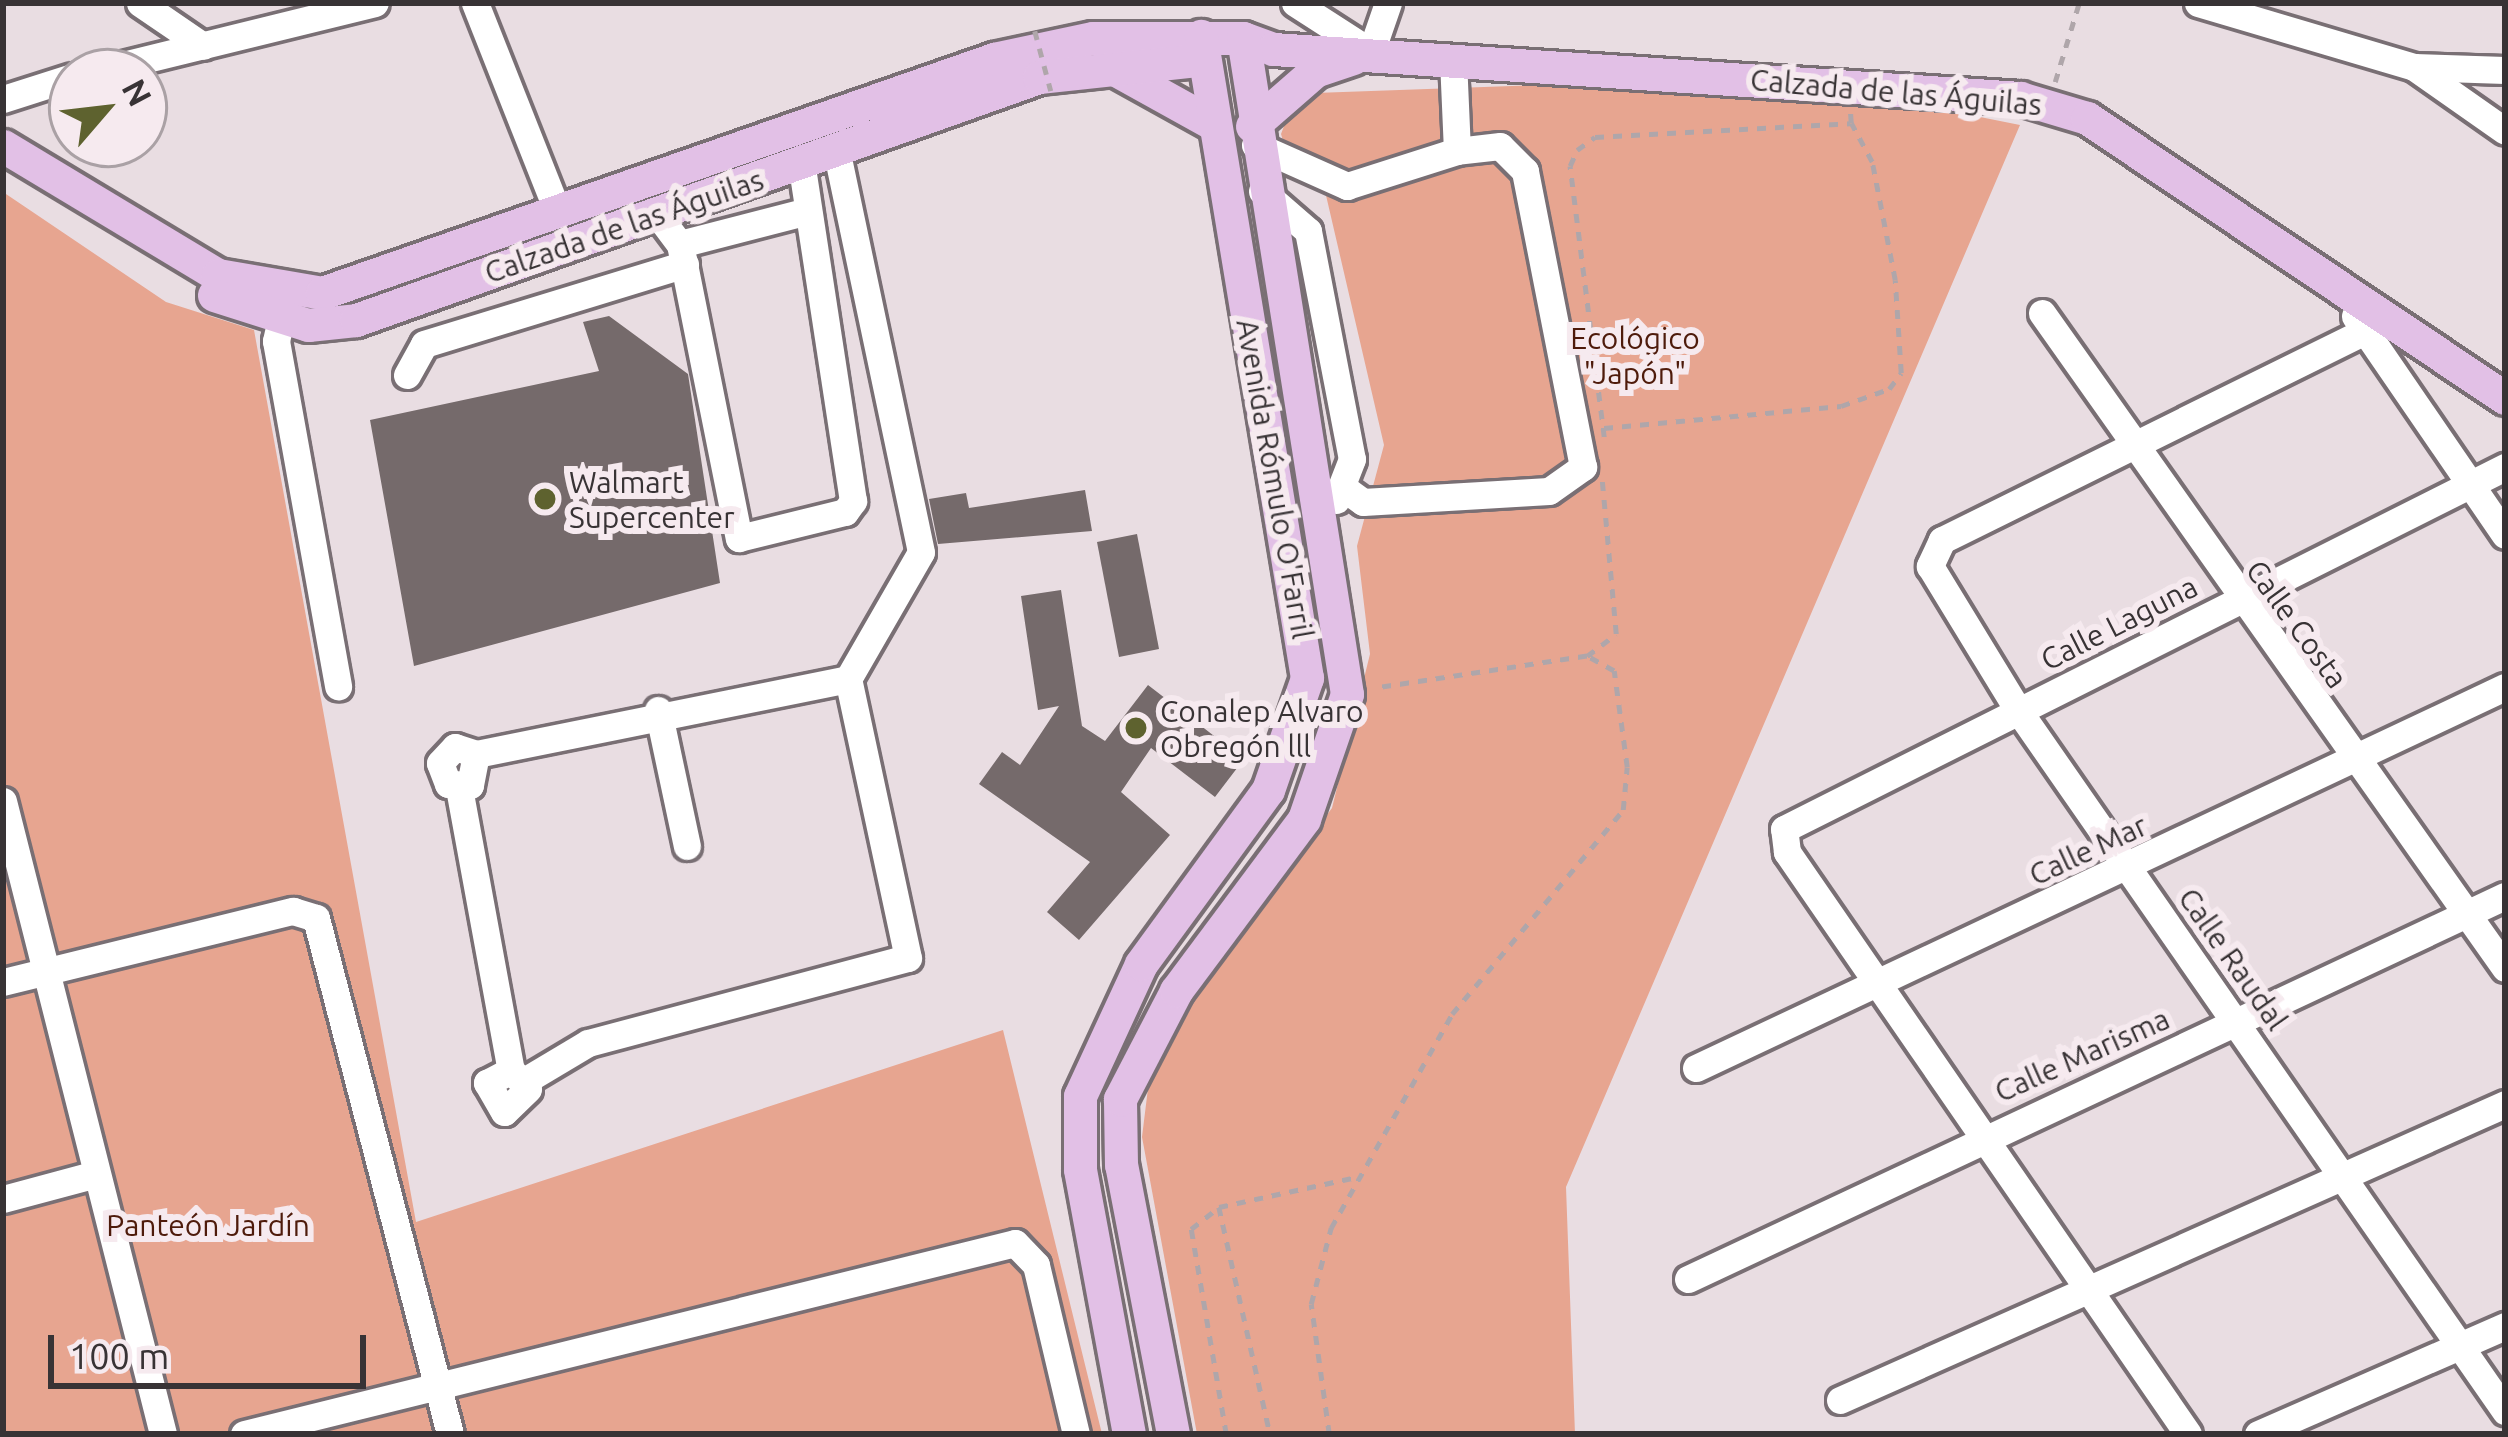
<!DOCTYPE html>
<html>
<head>
<meta charset="utf-8">
<style>
	body { margin:0 }
	#map { position:relative; width:2508px; height:1437px; overflow:hidden; background:#e9dde2; font-family:Ubuntu,sans-serif }
	div>[style] { position:absolute }
	.green>* { inset:0; background:#e7a590 }
	.building>* { inset:0; background:#756a6b }
	.path>* { height:4.5px; margin-top:-2.25px; transform-origin:0; background:repeating-linear-gradient(90deg,#afa6aa 0 9px,transparent 0 18px) }
	.roads { filter:drop-shadow(3px 0 #796f74) drop-shadow(-3px 0 #796f74) drop-shadow(0 3px #796f74) drop-shadow(0 -3px #796f74) }
	.minor>* { height:27px; margin:-13.5px; padding:0 13.5px; transform-origin:13.5px; border-radius:13.5px; background:#fff }
	.major>* { height:33px; margin:-16.5px; padding:0 16.5px; transform-origin:16.5px; border-radius:16.5px; background:#e2c0e6 }
	.path-bridge>* { height:4.5px; margin-top:-2.25px; transform-origin:0; background:repeating-linear-gradient(90deg,#afa6aa 0 9px,transparent 0 18px) }
	.dots>* { width:33px; height:33px; translate:-50% -50%; box-sizing:border-box; border:6px solid #f6eaef; border-radius:50% }
	span { translate:-50% -50%; white-space:nowrap; text-align:center; line-height:1.15; -webkit-text-stroke:12px #f6eaef; paint-order:stroke }
	.street-label { font-size:30px; color:#383335 }
	.park-label { font-size:30px; color:#4e1b0b }
	.poi-label { font-size:30px; color:#383335 }
	.left { translate:0 -50%; text-align:left }
	.frame { position:absolute; inset:0; border:6px solid #383335; pointer-events:none }
	.north { position:absolute; left:48px; top:48px; width:120px; height:120px; box-sizing:border-box; background:#f6eaef; border:3px solid #aaa1a5; border-radius:50%; rotate:62deg; font-size:33px; font-weight:700; line-height:48px; text-align:center; color:#383335 }
	.north::after { content:''; display:block; margin:auto; width:42px; height:54px; background:#5e622f; clip-path:polygon(50% 0,100% 100%,50% 72%,0 100%) }
	.scale { position:absolute; left:48px; top:1335px; width:318px; height:54px; box-sizing:border-box; border:6px solid #383335; border-top:0; padding-left:15px; font-size:36px; line-height:42px; white-space:nowrap; color:#383335; -webkit-text-stroke:9px #f6eaef; paint-order:stroke }
</style>
</head>
<body>
<div id="map">
	<div class="green">
		<i style="clip-path:polygon(1537px 85px,1935px 108px,2020px 125px,1566px 1187px,1575px 1434px,1197px 1434px,1142px 1137px,1150px 1072px,1170px 1027px,1332px 808px,1370px 654px,1357px 546px,1384px 445px,1325px 191px,1290px 164px,1281px 134px,1291px 108px,1315px 93px)"></i>
		<i style="clip-path:polygon(3px 192px,166px 302px,254px 330px,416px 1222px,1003px 1030px,1102px 1434px,3px 1434px)"></i>
	</div>
	<div class="building">
		<i style="clip-path:polygon(609px 316px,688px 374px,720px 583px,414px 666px,370px 420px,599px 371px,583px 322px)"></i>
		<i style="clip-path:polygon(1085px 490px,1092px 531px,938px 544px,929px 499px,966px 493px,969px 508px)"></i>
		<i style="clip-path:polygon(1137px 534px,1159px 649px,1119px 657px,1097px 542px)"></i>
		<i style="clip-path:polygon(1061px 590px,1082px 726px,1105px 741px,1148px 685px,1244px 759px,1215px 797px,1151px 748px,1121px 792px,1170px 835px,1079px 940px,1047px 912px,1090px 862px,979px 784px,1002px 752px,1020px 765px,1059px 706px,1038px 710px,1021px 596px)"></i>
	</div>
	<div class="path">
		<i style="left:2055px;top:82px;width:83px;rotate:-73.1deg"></i>
		<i style="left:1604px;top:428px;width:238px;rotate:-5.3deg"></i>
		<i style="left:1841px;top:406px;width:51px;rotate:-19.5deg"></i>
		<i style="left:1889px;top:389px;width:20px;rotate:-53deg"></i>
		<i style="left:1901px;top:373px;width:93px;rotate:-93.7deg"></i>
		<i style="left:1895px;top:280px;width:120px;rotate:-101deg"></i>
		<i style="left:1872px;top:162px;width:44px;rotate:-118.3deg"></i>
		<i style="left:1604px;top:437px;width:273px;rotate:-97.2deg"></i>
		<i style="left:1570px;top:166px;width:17px;rotate:-66deg"></i>
		<i style="left:1577px;top:150px;width:22px;rotate:-36deg"></i>
		<i style="left:1595px;top:137px;width:256px;rotate:-3.1deg"></i>
		<i style="left:1851px;top:123px;width:13px;rotate:-94deg"></i>
		<i style="left:1587px;top:656px;width:36px;rotate:-37deg"></i>
		<i style="left:1616px;top:634px;width:156px;rotate:-95.2deg"></i>
		<i style="left:1219px;top:1207px;width:233px;rotate:77.3deg"></i>
		<i style="left:1226px;top:1434px;width:208px;rotate:-99.7deg"></i>
		<i style="left:1191px;top:1229px;width:36px;rotate:-38deg"></i>
		<i style="left:1219px;top:1207px;width:141px;rotate:-12.3deg"></i>
		<i style="left:1329px;top:1434px;width:131px;rotate:-97.9deg"></i>
		<i style="left:1311px;top:1304px;width:79px;rotate:-75.3deg"></i>
		<i style="left:1331px;top:1228px;width:246px;rotate:-60.5deg"></i>
		<i style="left:1452px;top:1014px;width:266px;rotate:-50deg"></i>
		<i style="left:1623px;top:810px;width:43px;rotate:-84.7deg"></i>
		<i style="left:1627px;top:767px;width:97px;rotate:-97.7deg"></i>
		<i style="left:1614px;top:671px;width:31px;rotate:-151deg"></i>
		<i style="left:1587px;top:656px;width:214px;rotate:171.4deg"></i>
	</div>
	<div class="roads">
		<div class="minor">
			<i style="left:140px;top:3px;width:76px;rotate:34.3deg"></i>
			<i style="left:475px;top:3px;width:226px;rotate:68.4deg"></i>
			<i style="left:1295px;top:3px;width:90px;rotate:32.8deg"></i>
			<i style="left:1371px;top:52px;width:52px;rotate:-70.9deg"></i>
			<i style="left:2198px;top:3px;width:225px;rotate:16.5deg"></i>
			<i style="left:2414px;top:67px;width:91px;rotate:1.9deg"></i>
			<i style="left:2414px;top:67px;width:111px;rotate:35.1deg"></i>
			<i style="left:94px;top:72px;width:289px;rotate:-13.8deg"></i>
			<i style="left:3px;top:99px;width:72px;rotate:-17.7deg"></i>
			<i style="left:1255px;top:145px;width:101px;rotate:24deg"></i>
			<i style="left:1347px;top:186px;width:115px;rotate:-17.7deg"></i>
			<i style="left:1262px;top:191px;width:61px;rotate:41deg"></i>
			<i style="left:1308px;top:231px;width:232px;rotate:79.1deg"></i>
			<i style="left:1352px;top:459px;width:44px;rotate:111.3deg"></i>
			<i style="left:657px;top:214px;width:38px;rotate:53deg"></i>
			<i style="left:680px;top:244px;width:300px;rotate:78.7deg"></i>
			<i style="left:739px;top:538px;width:109px;rotate:-13.8deg"></i>
			<i style="left:845px;top:512px;width:14px;rotate:-54deg"></i>
			<i style="left:853px;top:501px;width:342px;rotate:-98.7deg"></i>
			<i style="left:680px;top:244px;width:132px;rotate:-14.5deg"></i>
			<i style="left:285px;top:301px;width:41px;rotate:102.7deg"></i>
			<i style="left:276px;top:341px;width:351px;rotate:79.8deg"></i>
			<i style="left:2042px;top:313px;width:802px;rotate:54.74deg"></i>
			<i style="left:2355px;top:316px;width:265px;rotate:55.6deg"></i>
			<i style="left:2363px;top:332px;width:470px;rotate:153.7deg"></i>
			<i style="left:1942px;top:540px;width:29px;rotate:115deg"></i>
			<i style="left:1930px;top:566px;width:169px;rotate:58.6deg"></i>
			<i style="left:2018px;top:710px;width:854px;rotate:55.21deg"></i>
			<i style="left:407px;top:375px;width:35px;rotate:-61deg"></i>
			<i style="left:424px;top:344px;width:273px;rotate:-17deg"></i>
			<i style="left:1345px;top:489px;width:22px;rotate:36deg"></i>
			<i style="left:1363px;top:502px;width:186px;rotate:-3.4deg"></i>
			<i style="left:1549px;top:491px;width:42px;rotate:-35.2deg"></i>
			<i style="left:1583px;top:467px;width:302px;rotate:-101.1deg"></i>
			<i style="left:1525px;top:171px;width:35px;rotate:-135deg"></i>
			<i style="left:1500px;top:146px;width:43px;rotate:173.4deg"></i>
			<i style="left:1457px;top:151px;width:93px;rotate:-92.5deg"></i>
			<i style="left:658px;top:710px;width:139px;rotate:78deg"></i>
			<i style="left:476px;top:754px;width:32px;rotate:101deg"></i>
			<i style="left:470px;top:785px;width:22px;rotate:-177deg"></i>
			<i style="left:448px;top:784px;width:22px;rotate:-111deg"></i>
			<i style="left:440px;top:763px;width:22px;rotate:-47deg"></i>
			<i style="left:455px;top:747px;width:22px;rotate:18deg"></i>
			<i style="left:476px;top:754px;width:379px;rotate:-11.4deg"></i>
			<i style="left:459px;top:788px;width:287px;rotate:79.6deg"></i>
			<i style="left:511px;top:1070px;width:25px;rotate:48deg"></i>
			<i style="left:528px;top:1089px;width:33px;rotate:136deg"></i>
			<i style="left:504px;top:1112px;width:34px;rotate:-120deg"></i>
			<i style="left:487px;top:1083px;width:27px;rotate:-28deg"></i>
			<i style="left:3px;top:801px;width:653px;rotate:75.81deg"></i>
			<i style="left:3px;top:982px;width:299px;rotate:-13.8deg"></i>
			<i style="left:293px;top:911px;width:24px;rotate:17deg"></i>
			<i style="left:316px;top:918px;width:533px;rotate:75.44deg"></i>
			<i style="left:1696px;top:1068px;width:894px;rotate:-25.22deg"></i>
			<i style="left:526px;top:1080px;width:72px;rotate:-30.8deg"></i>
			<i style="left:588px;top:1043px;width:331px;rotate:-14.9deg"></i>
			<i style="left:908px;top:958px;width:285px;rotate:-102.1deg"></i>
			<i style="left:848px;top:679px;width:146px;rotate:-60.1deg"></i>
			<i style="left:921px;top:552px;width:411px;rotate:-101.9deg"></i>
			<i style="left:3px;top:1199px;width:96px;rotate:-15deg"></i>
			<i style="left:1688px;top:1279px;width:902px;rotate:-25.12deg"></i>
			<i style="left:1840px;top:1400px;width:728px;rotate:-23.99deg"></i>
			<i style="left:244px;top:1434px;width:794px;rotate:-13.91deg"></i>
			<i style="left:1015px;top:1243px;width:30px;rotate:46deg"></i>
			<i style="left:1036px;top:1265px;width:174px;rotate:76.7deg"></i>
			<i style="left:2188px;top:1434px;width:707px;rotate:-124.57deg"></i>
			<i style="left:1787px;top:852px;width:23px;rotate:-97deg"></i>
			<i style="left:1784px;top:829px;width:807px;rotate:-26.66deg"></i>
			<i style="left:2258px;top:1434px;width:270px;rotate:-23.6deg"></i>
		</div>
		<div class="major">
			<i style="left:1109px;top:66px;width:118px;rotate:29deg"></i>
			<i style="left:1252px;top:126px;width:84px;rotate:-41.1deg"></i>
			<i style="left:1315px;top:71px;width:40px;rotate:-18.9deg"></i>
			<i style="left:3px;top:146px;width:251px;rotate:31deg"></i>
			<i style="left:218px;top:275px;width:106px;rotate:9.8deg"></i>
			<i style="left:322px;top:293px;width:712px;rotate:-19.2deg"></i>
			<i style="left:994px;top:59px;width:101px;rotate:-12deg"></i>
			<i style="left:1093px;top:38px;width:150px"></i>
			<i style="left:1243px;top:38px;width:32px;rotate:20deg"></i>
			<i style="left:1273px;top:49px;width:749px;rotate:3.75deg"></i>
			<i style="left:2020px;top:98px;width:70px;rotate:16.6deg"></i>
			<i style="left:2087px;top:118px;width:503px;rotate:33.82deg"></i>
			<i style="left:214px;top:295px;width:99px;rotate:17.7deg"></i>
			<i style="left:308px;top:325px;width:48px;rotate:-5.9deg"></i>
			<i style="left:356px;top:320px;width:725px;rotate:-19.58deg"></i>
			<i style="left:1039px;top:77px;width:161px;rotate:-6.1deg"></i>
			<i style="left:1129px;top:1434px;width:269px;rotate:-100.5deg"></i>
			<i style="left:1080px;top:1169px;width:73px;rotate:-90deg"></i>
			<i style="left:1080px;top:1096px;width:145px;rotate:-65.2deg"></i>
			<i style="left:1141px;top:964px;width:215px;rotate:-53.9deg"></i>
			<i style="left:1268px;top:790px;width:119px;rotate:-70.8deg"></i>
			<i style="left:1307px;top:678px;width:651px;rotate:-99.38deg"></i>
			<i style="left:1173px;top:1434px;width:274px;rotate:-100.9deg"></i>
			<i style="left:1121px;top:1165px;width:66px;rotate:-90.9deg"></i>
			<i style="left:1120px;top:1099px;width:122px;rotate:-62.6deg"></i>
			<i style="left:1176px;top:991px;width:214px;rotate:-53.3deg"></i>
			<i style="left:1304px;top:819px;width:132px;rotate:-71deg"></i>
			<i style="left:1347px;top:694px;width:664px;rotate:-99.01deg"></i>
		</div>
	</div>
	<div class="path-bridge">
		<i style="left:1035px;top:31px;width:62px;rotate:75.1deg"></i>
	</div>
	<div class="dots">
		<i style="left:545px;top:499px;background:#5e622f"></i>
		<i style="left:1136px;top:728px;background:#5e622f"></i>
	</div>
	<div class="street-label">
		<span style="left:1896px;top:92px;rotate:5deg">Calzada de las Águilas</span>
		<span style="left:624px;top:226px;rotate:-19deg">Calzada de las Águilas</span>
		<span style="left:1275px;top:479px;rotate:80deg">Avenida Rómulo O'Farril</span>
		<span style="left:2119px;top:623px;rotate:-27deg">Calle Laguna</span>
		<span style="left:2297px;top:624px;rotate:54deg">Calle Costa</span>
		<span style="left:2088px;top:850px;rotate:-25deg">Calle Mar</span>
		<span style="left:2233px;top:959px;rotate:55deg">Calle Raudal</span>
		<span style="left:2082px;top:1055px;rotate:-24deg">Calle Marisma</span>
	</div>
	<div class="park-label">
		<span style="left:1635px;top:355px">Ecológico<br>"Japón"</span>
		<span style="left:208px;top:1225px">Panteón Jardín</span>
	</div>
	<div class="poi-label">
		<span class="left" style="left:569px;top:499px">Walmart<br>Supercenter</span>
		<span class="left" style="left:1160px;top:728px">Conalep Alvaro<br>Obregón lll</span>
	</div>
	<div class="frame"></div>
	<div class="north">N</div>
	<div class="scale">100 m</div>
</div>
</body>
</html>
